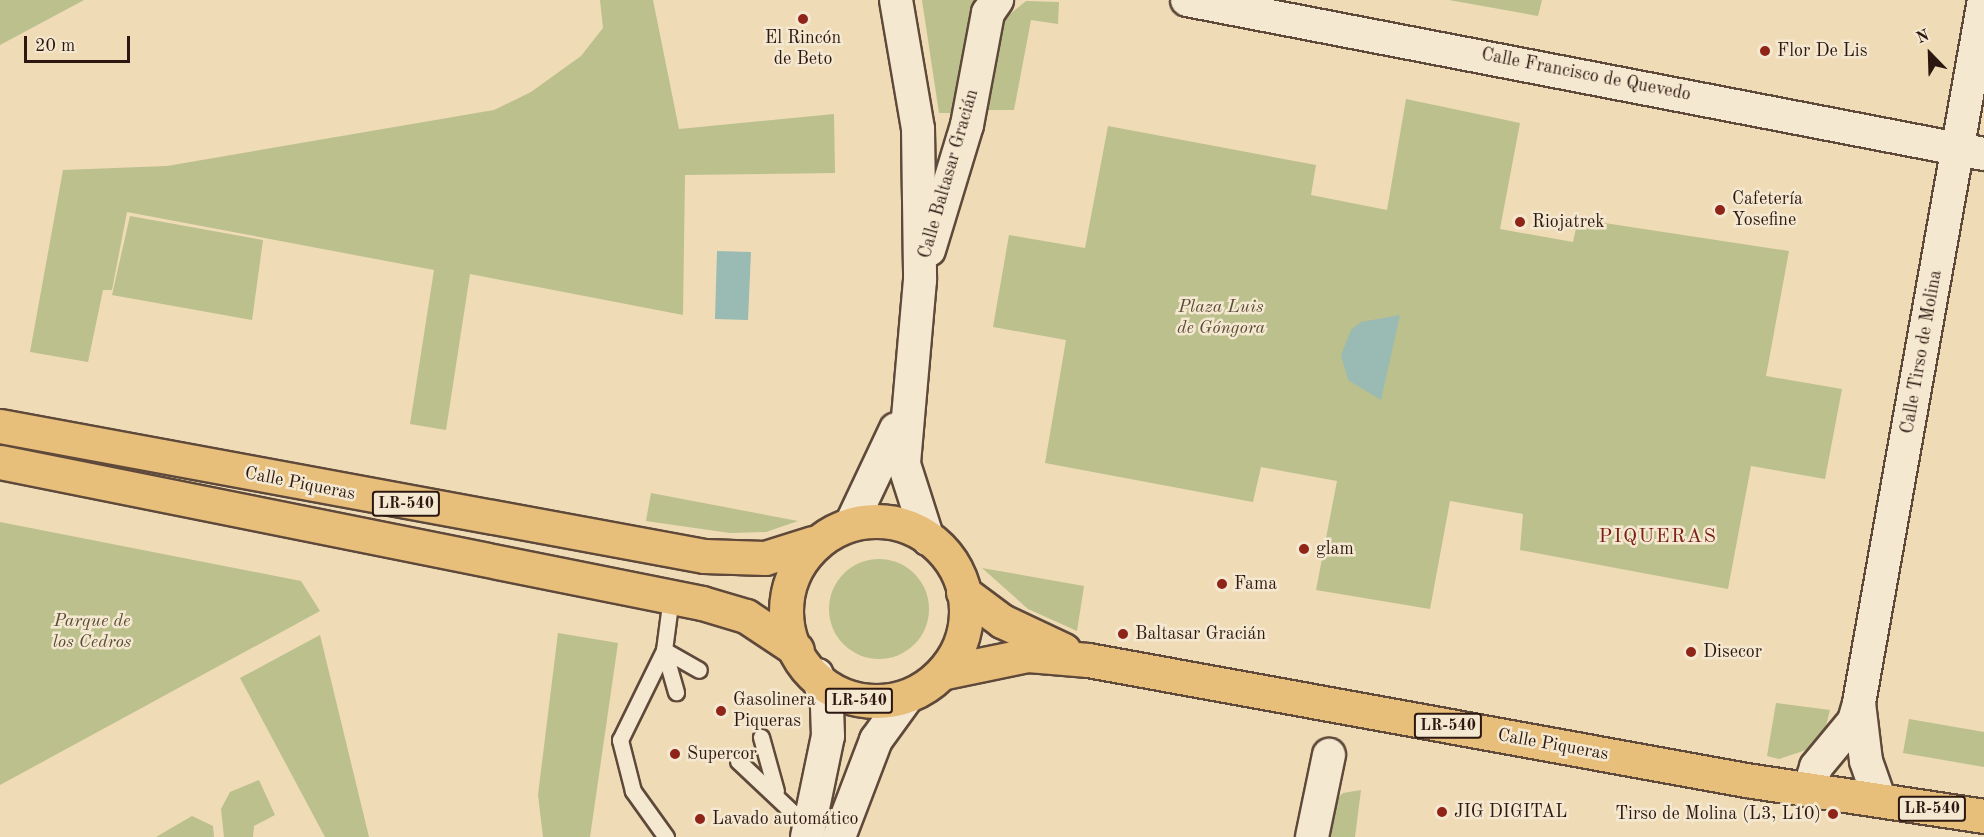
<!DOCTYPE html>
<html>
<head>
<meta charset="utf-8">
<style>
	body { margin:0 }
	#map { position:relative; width:1984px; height:837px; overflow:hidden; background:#efdbb6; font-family:"Old Standard TT",serif }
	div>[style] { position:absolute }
	.green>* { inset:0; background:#bbc08d }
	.round { border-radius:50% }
	.water>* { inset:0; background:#9abab4 }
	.roads { filter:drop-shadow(2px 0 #5e493a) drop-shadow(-2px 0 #5e493a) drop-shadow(0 2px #5e493a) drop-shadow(0 -2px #5e493a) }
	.service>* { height:15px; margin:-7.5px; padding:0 7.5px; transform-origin:7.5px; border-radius:7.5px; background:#f5e8d0 }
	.minor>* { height:32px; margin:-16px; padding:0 16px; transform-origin:16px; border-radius:16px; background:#f5e8d0 }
	.primary>* { height:33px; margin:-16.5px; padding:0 16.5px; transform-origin:16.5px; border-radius:16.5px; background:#e8be7b }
	.primary>.ring { margin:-16.5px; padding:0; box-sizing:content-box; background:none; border:33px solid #e8be7b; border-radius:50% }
	.dots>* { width:16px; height:16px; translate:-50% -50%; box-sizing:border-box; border:3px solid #f5e8d0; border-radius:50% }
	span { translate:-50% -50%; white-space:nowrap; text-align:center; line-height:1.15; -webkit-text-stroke:5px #f5e8d0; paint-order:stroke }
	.shield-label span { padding:2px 4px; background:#f5e8d0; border:2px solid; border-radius:4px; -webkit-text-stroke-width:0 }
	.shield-label { font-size:16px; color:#2d1811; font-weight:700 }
	.poi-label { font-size:18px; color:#2d1811 }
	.left { translate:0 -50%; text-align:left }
	.right { translate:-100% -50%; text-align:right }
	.street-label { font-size:18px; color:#2d1811 }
	.park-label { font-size:18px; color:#584a36; font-style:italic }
	.neighbourhood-label { font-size:20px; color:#7a1f14; letter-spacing:1.5px }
	.north { position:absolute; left:1900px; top:24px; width:60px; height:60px; -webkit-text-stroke:4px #f5e8d0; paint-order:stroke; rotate:337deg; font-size:16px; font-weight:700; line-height:24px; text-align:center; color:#2d1811 }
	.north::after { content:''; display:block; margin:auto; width:21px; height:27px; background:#2d1811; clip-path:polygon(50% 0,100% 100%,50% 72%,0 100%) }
	.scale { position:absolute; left:24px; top:36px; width:106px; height:27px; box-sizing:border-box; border:3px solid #2d1811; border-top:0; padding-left:8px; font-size:18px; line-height:21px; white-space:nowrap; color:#2d1811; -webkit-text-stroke:4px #f5e8d0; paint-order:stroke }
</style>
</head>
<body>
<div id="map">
	<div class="green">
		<i style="clip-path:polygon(0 0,84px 0,0 45px)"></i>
		<i style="clip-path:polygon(600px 0,653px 0,679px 129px,834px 114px,835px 173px,685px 175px,683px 315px,470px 274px,446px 430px,410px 424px,434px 270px,127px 212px,112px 290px,103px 290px,88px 362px,30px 352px,63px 170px,167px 166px,494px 110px,531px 92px,581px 56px,603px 28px)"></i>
		<i style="clip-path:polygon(922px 0,981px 0,959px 113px,939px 113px)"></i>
		<i style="clip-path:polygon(1449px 0,1542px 0,1538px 16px)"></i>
		<i style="clip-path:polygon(1026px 1px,1059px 2px,1058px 24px,1031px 20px,1014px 110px,985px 110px,1003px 20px)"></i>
		<i style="clip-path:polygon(1406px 99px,1520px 123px,1500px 229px,1573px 242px,1578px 219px,1789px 251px,1766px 376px,1842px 389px,1825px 479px,1751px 466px,1728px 589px,1520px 550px,1523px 514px,1450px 501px,1430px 609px,1316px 590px,1337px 481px,1261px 467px,1253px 502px,1045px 463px,1066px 340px,993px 327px,1009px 235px,1085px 248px,1108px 126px,1316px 165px,1311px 195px,1387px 210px)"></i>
		<i style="clip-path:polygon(130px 216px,263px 240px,252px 320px,112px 295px)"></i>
		<i style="clip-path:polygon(651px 493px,798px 521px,766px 532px,730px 533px,646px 521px)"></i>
		<i style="clip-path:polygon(0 522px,301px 581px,320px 611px,0 785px)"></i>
		<i class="round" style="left:829px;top:559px;width:100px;height:100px"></i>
		<i style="clip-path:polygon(982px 568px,1084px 586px,1077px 631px,1028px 609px)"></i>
		<i style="clip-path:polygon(558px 633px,618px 643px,590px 837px,543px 837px,538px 795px)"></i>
		<i style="clip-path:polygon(320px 635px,369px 837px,325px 837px,240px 678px)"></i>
		<i style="clip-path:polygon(1776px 703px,1830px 710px,1825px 730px,1809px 749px,1779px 759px,1767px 756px)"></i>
		<i style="clip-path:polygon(1909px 719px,1984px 732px,1984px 767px,1903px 753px)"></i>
		<i style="clip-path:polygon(259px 780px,275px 815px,254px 826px,253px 837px,224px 837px,221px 809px,230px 792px)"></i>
		<i style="clip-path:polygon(1361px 790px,1355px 837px,1319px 837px,1324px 810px,1343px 793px)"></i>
		<i style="clip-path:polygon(192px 816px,213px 826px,214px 837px,156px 837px)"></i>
	</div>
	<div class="water">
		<i style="clip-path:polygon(717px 251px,751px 252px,748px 320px,715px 319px)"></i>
		<i style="clip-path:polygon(1400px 315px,1381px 400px,1348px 380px,1341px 355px,1351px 330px,1361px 322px)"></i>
	</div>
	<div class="roads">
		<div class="service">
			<i style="left:664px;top:650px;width:44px;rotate:74.1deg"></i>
			<i style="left:664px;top:650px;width:40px;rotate:29.7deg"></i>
			<i style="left:761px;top:737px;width:56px;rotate:74.5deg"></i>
			<i style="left:738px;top:761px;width:93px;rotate:43.3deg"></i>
			<i style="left:666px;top:837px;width:57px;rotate:-125.7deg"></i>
			<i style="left:633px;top:791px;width:53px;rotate:-104.3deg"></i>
			<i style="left:620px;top:740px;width:100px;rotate:-63.9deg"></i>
			<i style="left:664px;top:650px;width:53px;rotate:-82.5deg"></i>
		</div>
		<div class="minor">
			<i style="left:896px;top:0;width:131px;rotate:80.3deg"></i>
			<i style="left:918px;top:129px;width:151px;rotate:89.2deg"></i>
			<i style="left:920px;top:280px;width:185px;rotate:95deg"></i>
			<i style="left:904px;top:464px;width:79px;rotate:72.3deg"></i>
			<i style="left:1187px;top:0;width:812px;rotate:10.94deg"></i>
			<i style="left:929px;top:250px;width:131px;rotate:-73.1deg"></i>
			<i style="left:967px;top:125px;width:114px;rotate:-79.4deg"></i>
			<i style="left:988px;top:13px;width:16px;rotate:-55deg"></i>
			<i style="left:851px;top:524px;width:105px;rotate:-64.7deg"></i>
			<i style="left:1859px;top:703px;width:58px;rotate:83.1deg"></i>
			<i style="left:1866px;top:761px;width:42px;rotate:70.7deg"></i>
			<i style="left:1809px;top:789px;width:23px;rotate:-72deg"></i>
			<i style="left:1816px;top:767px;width:60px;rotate:-50.4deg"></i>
			<i style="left:1854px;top:721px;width:19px;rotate:-74deg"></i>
			<i style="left:1859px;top:703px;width:714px;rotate:-79.92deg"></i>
			<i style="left:807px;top:837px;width:103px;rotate:-78.3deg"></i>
			<i style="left:828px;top:736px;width:32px;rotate:-92deg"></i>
			<i style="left:827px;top:704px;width:31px;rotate:-109deg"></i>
			<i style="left:839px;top:837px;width:104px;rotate:-69.1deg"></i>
			<i style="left:876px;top:740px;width:54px;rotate:-54deg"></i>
			<i style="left:1312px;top:837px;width:84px;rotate:-78.3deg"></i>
		</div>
		<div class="primary">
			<i style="left:0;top:426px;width:716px;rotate:10.46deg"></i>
			<i style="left:704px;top:556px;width:61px;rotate:1.9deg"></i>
			<i style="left:765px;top:558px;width:50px;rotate:-17.4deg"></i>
			<i style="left:0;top:462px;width:716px;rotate:11.36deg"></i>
			<i style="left:702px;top:603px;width:46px;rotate:16.5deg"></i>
			<i style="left:746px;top:616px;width:61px;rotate:33.7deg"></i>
			<i class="ring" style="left:786px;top:521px;width:147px;height:147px"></i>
			<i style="left:963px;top:592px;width:49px;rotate:36.6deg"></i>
			<i style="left:1002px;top:621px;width:68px;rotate:25.1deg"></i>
			<i style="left:945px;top:672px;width:85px;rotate:-11.6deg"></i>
			<i style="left:1028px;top:655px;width:60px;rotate:4.8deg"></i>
			<i style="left:1088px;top:660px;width:669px;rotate:10.34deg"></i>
			<i style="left:1746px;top:780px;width:241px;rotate:8.6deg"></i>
		</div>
	</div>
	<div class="dots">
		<i style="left:803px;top:19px;background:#8f2418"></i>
		<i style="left:1765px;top:51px;background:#8f2418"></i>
		<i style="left:1720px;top:210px;background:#8f2418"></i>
		<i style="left:1520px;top:222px;background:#8f2418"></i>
		<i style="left:1304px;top:549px;background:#8f2418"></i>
		<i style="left:1222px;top:584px;background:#8f2418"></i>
		<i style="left:1123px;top:634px;background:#8f2418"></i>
		<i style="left:1691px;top:652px;background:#8f2418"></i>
		<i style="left:721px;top:711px;background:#8f2418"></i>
		<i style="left:675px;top:754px;background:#8f2418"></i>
		<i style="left:1442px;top:812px;background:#8f2418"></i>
		<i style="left:1833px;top:814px;background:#8f2418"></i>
		<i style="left:700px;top:819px;background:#8f2418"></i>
	</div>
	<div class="shield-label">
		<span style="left:406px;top:504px">LR-540</span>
		<span style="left:859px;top:701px">LR-540</span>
		<span style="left:1448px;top:726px">LR-540</span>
		<span style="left:1932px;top:809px">LR-540</span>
	</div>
	<div class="poi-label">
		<span style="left:803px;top:49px">El Rincón<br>de Beto</span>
		<span class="left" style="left:1777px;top:51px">Flor De Lis</span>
		<span class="left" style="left:1732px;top:210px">Cafetería<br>Yosefine</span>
		<span class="left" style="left:1532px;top:222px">Riojatrek</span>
		<span class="left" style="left:1316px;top:549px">glam</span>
		<span class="left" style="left:1234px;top:584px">Fama</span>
		<span class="left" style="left:1135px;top:634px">Baltasar Gracián</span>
		<span class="left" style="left:1703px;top:652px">Disecor</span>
		<span class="left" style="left:733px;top:711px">Gasolinera<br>Piqueras</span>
		<span class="left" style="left:687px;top:754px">Supercor</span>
		<span class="left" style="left:1454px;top:812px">JIG DIGITAL</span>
		<span class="right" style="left:1821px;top:814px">Tirso de Molina (L3, L10)</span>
		<span class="left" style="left:712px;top:819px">Lavado automático</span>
	</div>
	<div class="street-label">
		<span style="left:1586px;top:75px;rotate:11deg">Calle Francisco de Quevedo</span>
		<span style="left:949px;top:174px;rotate:-74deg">Calle Baltasar Gracián</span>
		<span style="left:1922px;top:352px;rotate:-80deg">Calle Tirso de Molina</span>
		<span style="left:300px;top:484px;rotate:11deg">Calle Piqueras</span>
		<span style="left:1553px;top:745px;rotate:10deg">Calle Piqueras</span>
	</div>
	<div class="park-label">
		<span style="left:1221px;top:318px">Plaza Luis<br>de Góngora</span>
		<span style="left:92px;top:632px">Parque de<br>los Cedros</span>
	</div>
	<div class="neighbourhood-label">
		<span style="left:1658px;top:537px">PIQUERAS</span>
	</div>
	<div class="north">N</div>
	<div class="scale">20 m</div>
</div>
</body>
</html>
